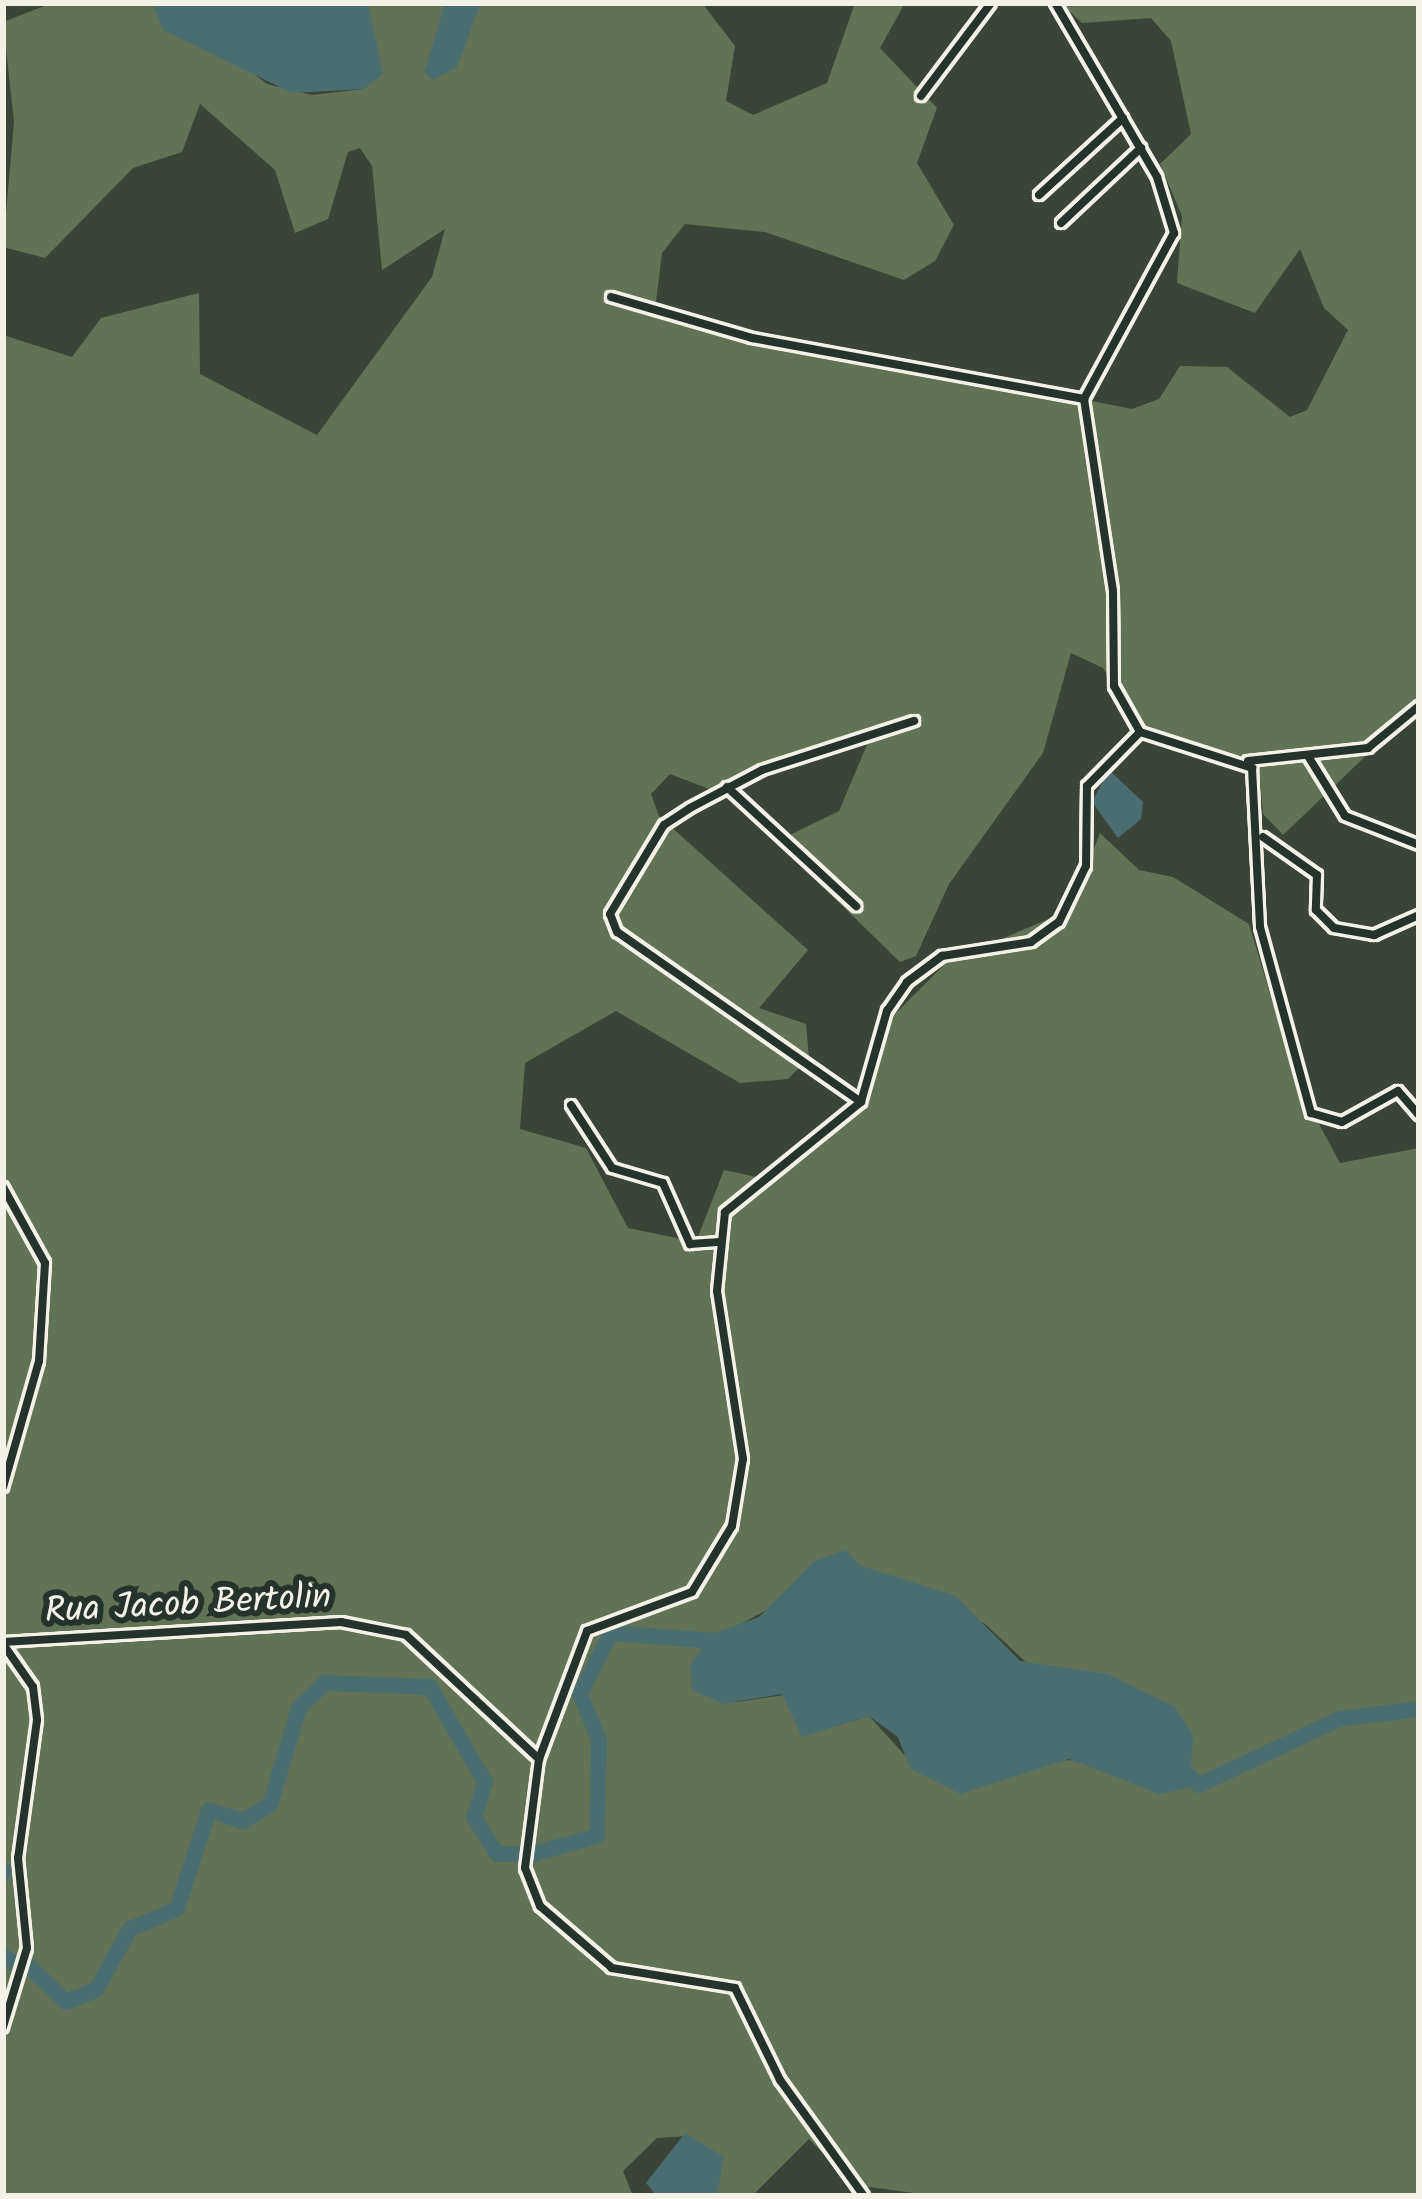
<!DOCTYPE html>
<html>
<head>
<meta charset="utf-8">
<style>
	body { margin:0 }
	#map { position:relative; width:1422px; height:2199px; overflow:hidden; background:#3b4439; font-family:Kalam,sans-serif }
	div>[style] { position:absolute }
	.green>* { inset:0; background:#627355 }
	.water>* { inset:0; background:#4a6e70 }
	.river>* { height:16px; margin:-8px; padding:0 8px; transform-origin:8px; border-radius:8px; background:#4a6e70 }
	.roads { filter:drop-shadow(3px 0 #f4f1e8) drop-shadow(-3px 0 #f4f1e8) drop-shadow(0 3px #f4f1e8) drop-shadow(0 -3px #f4f1e8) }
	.minor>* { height:8px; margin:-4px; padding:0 4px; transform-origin:4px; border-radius:4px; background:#26332d }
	span { translate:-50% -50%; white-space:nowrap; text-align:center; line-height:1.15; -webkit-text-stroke:12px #26332d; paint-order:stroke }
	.street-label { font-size:36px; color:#f4f1e8 }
	.frame { position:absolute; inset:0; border:6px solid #f4f1e8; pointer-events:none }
</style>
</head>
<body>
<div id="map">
	<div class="green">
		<i style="clip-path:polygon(evenodd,52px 3px,163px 3px,267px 84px,312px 95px,364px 89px,368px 3px,702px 3px,735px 46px,726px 101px,753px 115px,827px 83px,855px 3px,905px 3px,880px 48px,937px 108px,917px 163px,954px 225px,935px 261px,904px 280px,765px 232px,685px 224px,662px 253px,656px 302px,748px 332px,1132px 409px,1159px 399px,1180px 366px,1227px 367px,1290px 417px,1307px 410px,1348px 330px,1324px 308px,1300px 249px,1255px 313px,1177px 283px,1182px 216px,1160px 164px,1191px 134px,1171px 41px,1151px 18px,1082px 23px,1061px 3px,1419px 3px,1419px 705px,1283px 835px,1263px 814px,1258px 758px,1150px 743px,1103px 668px,1071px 653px,1043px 753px,949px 884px,916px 956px,900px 962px,786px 851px,792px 834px,839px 811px,872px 733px,722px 794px,670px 774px,651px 794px,659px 816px,808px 950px,759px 1008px,806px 1024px,809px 1058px,788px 1079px,740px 1083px,616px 1011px,525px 1063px,520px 1129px,586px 1148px,628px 1228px,696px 1242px,724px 1170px,766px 1179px,852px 1113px,893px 1016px,947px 962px,1070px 910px,1100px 833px,1139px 870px,1173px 877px,1249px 924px,1297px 1083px,1340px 1163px,1419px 1148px,1419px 2196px,937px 2196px,854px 2185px,809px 2139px,752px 2196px,703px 2196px,689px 2136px,657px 2138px,623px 2171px,633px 2196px,3px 2196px,3px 335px,72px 357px,101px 318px,199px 293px,200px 374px,317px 435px,432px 277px,445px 229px,382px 270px,372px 166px,360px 148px,348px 152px,328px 219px,295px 233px,275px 170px,200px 104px,182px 152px,133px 168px,45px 258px,3px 247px,14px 122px,3px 22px,52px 3px,770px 1608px,984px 1623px,1029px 1665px,1160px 1705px,1159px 1793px,1087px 1760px,911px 1762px,869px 1716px,833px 1727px,784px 1695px,737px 1702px,703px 1645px,770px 1608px)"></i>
	</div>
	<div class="water">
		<i style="clip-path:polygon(152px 3px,368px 3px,383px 74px,364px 89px,292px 93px,163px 30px)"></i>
		<i style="clip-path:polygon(445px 3px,481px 3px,457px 67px,433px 80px,424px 72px)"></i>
		<i style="clip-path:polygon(1109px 770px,1143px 802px,1141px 819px,1118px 838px,1092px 802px)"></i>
		<i style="clip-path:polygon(846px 1550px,859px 1565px,956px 1596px,1020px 1661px,1108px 1674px,1175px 1707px,1193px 1735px,1190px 1788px,1159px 1794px,1069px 1759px,960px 1794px,910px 1768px,898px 1737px,869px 1716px,802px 1737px,782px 1694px,723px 1704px,692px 1690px,690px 1665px,711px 1634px,759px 1617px,814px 1561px)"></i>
		<i style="clip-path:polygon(685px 2133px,724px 2157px,717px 2196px,657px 2196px,646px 2183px)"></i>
	</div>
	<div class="river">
		<i style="left:1179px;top:1767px;width:27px;rotate:42deg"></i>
		<i style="left:1199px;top:1785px;width:155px;rotate:-25.2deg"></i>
		<i style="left:1339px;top:1719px;width:81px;rotate:-7.1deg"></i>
		<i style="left:3px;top:1870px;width:4px;rotate:90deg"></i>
		<i style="left:3px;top:1956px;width:23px;rotate:34deg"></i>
		<i style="left:30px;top:1967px;width:50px;rotate:44.2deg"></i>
		<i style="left:66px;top:2002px;width:32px;rotate:-22deg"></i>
		<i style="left:96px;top:1990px;width:70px;rotate:-60.9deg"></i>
		<i style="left:130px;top:1929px;width:51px;rotate:-23.1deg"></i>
		<i style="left:177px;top:1909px;width:104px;rotate:-72.1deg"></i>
		<i style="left:209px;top:1810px;width:36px;rotate:18deg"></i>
		<i style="left:243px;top:1821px;width:31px;rotate:-31deg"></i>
		<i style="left:270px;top:1805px;width:101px;rotate:-73.4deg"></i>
		<i style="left:299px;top:1708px;width:36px;rotate:-44deg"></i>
		<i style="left:325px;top:1683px;width:105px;rotate:2.2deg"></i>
		<i style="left:430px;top:1687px;width:110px;rotate:59.9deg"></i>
		<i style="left:485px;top:1782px;width:37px;rotate:107deg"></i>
		<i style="left:474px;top:1817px;width:44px;rotate:58.1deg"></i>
		<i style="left:497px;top:1854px;width:36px"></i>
		<i style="left:533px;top:1854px;width:66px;rotate:-15.7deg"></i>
		<i style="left:597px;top:1836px;width:96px;rotate:-88.8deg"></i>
		<i style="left:599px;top:1740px;width:50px;rotate:-112.4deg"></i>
		<i style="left:580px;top:1694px;width:68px;rotate:-63.1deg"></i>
		<i style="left:611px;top:1633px;width:118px;rotate:4.4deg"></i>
	</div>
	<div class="roads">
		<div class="minor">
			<i style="left:1055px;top:3px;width:202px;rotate:59.6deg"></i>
			<i style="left:1157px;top:177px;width:59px;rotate:73.1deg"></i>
			<i style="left:1174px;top:233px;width:189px;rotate:118.5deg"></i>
			<i style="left:1084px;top:399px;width:194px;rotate:81.4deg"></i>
			<i style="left:1113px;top:591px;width:95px;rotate:89.4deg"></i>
			<i style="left:1114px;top:686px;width:53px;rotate:60.5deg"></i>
			<i style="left:1140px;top:732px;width:118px;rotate:17.8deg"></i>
			<i style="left:1252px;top:768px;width:159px;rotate:87.1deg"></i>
			<i style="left:1260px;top:927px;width:193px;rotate:74.7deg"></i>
			<i style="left:1311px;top:1113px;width:32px;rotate:16deg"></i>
			<i style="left:1342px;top:1122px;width:64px;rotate:-29deg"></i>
			<i style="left:1398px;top:1091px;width:32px;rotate:49deg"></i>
			<i style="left:921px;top:96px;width:116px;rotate:-53deg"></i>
			<i style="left:1039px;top:195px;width:114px;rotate:-42.5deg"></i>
			<i style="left:1061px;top:223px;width:110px;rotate:-43.2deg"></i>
			<i style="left:611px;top:297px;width:147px;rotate:16.2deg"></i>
			<i style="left:752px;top:338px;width:338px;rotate:10.4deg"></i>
			<i style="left:1308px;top:756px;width:70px;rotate:58.3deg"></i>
			<i style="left:1345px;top:816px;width:79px;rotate:21.4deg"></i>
			<i style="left:1248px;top:761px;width:121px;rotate:-6.2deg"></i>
			<i style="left:1368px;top:748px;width:66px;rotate:-39.5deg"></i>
			<i style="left:727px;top:787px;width:176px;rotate:42.7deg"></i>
			<i style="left:1263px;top:837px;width:66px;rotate:35.1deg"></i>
			<i style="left:1317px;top:875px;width:35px;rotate:92deg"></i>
			<i style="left:1316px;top:910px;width:25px;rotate:45deg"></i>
			<i style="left:1334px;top:928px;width:41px;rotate:9.9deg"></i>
			<i style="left:1374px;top:935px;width:49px;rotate:-24deg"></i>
			<i style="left:861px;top:1102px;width:297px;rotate:-145.1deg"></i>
			<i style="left:617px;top:932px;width:19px;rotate:-111deg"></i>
			<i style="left:610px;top:914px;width:104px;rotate:-58.8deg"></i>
			<i style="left:664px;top:825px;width:31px;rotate:-33deg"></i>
			<i style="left:690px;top:808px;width:81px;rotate:-27.8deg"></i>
			<i style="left:762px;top:770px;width:160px;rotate:-17.9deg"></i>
			<i style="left:571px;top:1105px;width:75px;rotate:56.9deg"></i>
			<i style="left:612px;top:1168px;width:53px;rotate:16.4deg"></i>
			<i style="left:663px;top:1183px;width:67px;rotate:66.1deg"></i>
			<i style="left:690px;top:1244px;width:27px;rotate:-4deg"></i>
			<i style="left:3px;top:1187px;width:87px;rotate:61.1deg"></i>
			<i style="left:45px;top:1263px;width:98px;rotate:93.5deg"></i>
			<i style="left:39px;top:1361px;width:131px;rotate:105.9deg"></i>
			<i style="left:3px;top:1642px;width:339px;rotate:-3.4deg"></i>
			<i style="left:341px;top:1622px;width:66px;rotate:11.3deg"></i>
			<i style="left:406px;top:1635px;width:182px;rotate:43deg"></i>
			<i style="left:3px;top:1644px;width:52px;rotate:55.1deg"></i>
			<i style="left:33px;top:1687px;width:33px;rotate:83deg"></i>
			<i style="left:37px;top:1720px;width:139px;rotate:97.8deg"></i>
			<i style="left:18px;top:1858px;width:90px;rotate:84.3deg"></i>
			<i style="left:27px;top:1948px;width:83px;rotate:106.9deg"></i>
			<i style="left:864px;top:2196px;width:143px;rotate:-125.9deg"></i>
			<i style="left:780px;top:2080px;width:102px;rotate:-116.1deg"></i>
			<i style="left:735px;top:1988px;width:125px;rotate:-170.8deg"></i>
			<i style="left:612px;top:1968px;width:95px;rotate:-139.3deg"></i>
			<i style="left:540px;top:1906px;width:41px;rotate:-111.5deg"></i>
			<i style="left:525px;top:1868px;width:110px;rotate:-82.7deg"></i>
			<i style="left:539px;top:1759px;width:137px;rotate:-69.4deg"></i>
			<i style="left:587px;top:1631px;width:112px;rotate:-20.4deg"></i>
			<i style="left:692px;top:1592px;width:77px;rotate:-58.8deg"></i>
			<i style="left:732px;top:1526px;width:68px;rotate:-80.7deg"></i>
			<i style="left:743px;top:1459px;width:170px;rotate:-98.8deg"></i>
			<i style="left:717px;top:1291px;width:79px;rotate:-84.2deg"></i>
			<i style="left:725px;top:1212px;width:175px;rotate:-39deg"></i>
			<i style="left:861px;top:1102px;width:95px;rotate:-74.1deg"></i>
			<i style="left:887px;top:1011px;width:35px;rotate:-55deg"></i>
			<i style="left:907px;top:982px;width:44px;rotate:-36.6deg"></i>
			<i style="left:942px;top:956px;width:90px;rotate:-8.9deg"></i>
			<i style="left:1031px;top:942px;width:34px;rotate:-36deg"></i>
			<i style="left:1059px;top:922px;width:62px;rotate:-64.3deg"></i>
			<i style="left:1086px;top:866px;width:80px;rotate:-89.3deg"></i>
			<i style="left:1087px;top:786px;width:76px;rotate:-45.5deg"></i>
		</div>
	</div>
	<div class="street-label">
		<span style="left:188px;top:1605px;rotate:-3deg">Rua Jacob Bertolin</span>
	</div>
	<div class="frame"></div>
</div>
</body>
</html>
